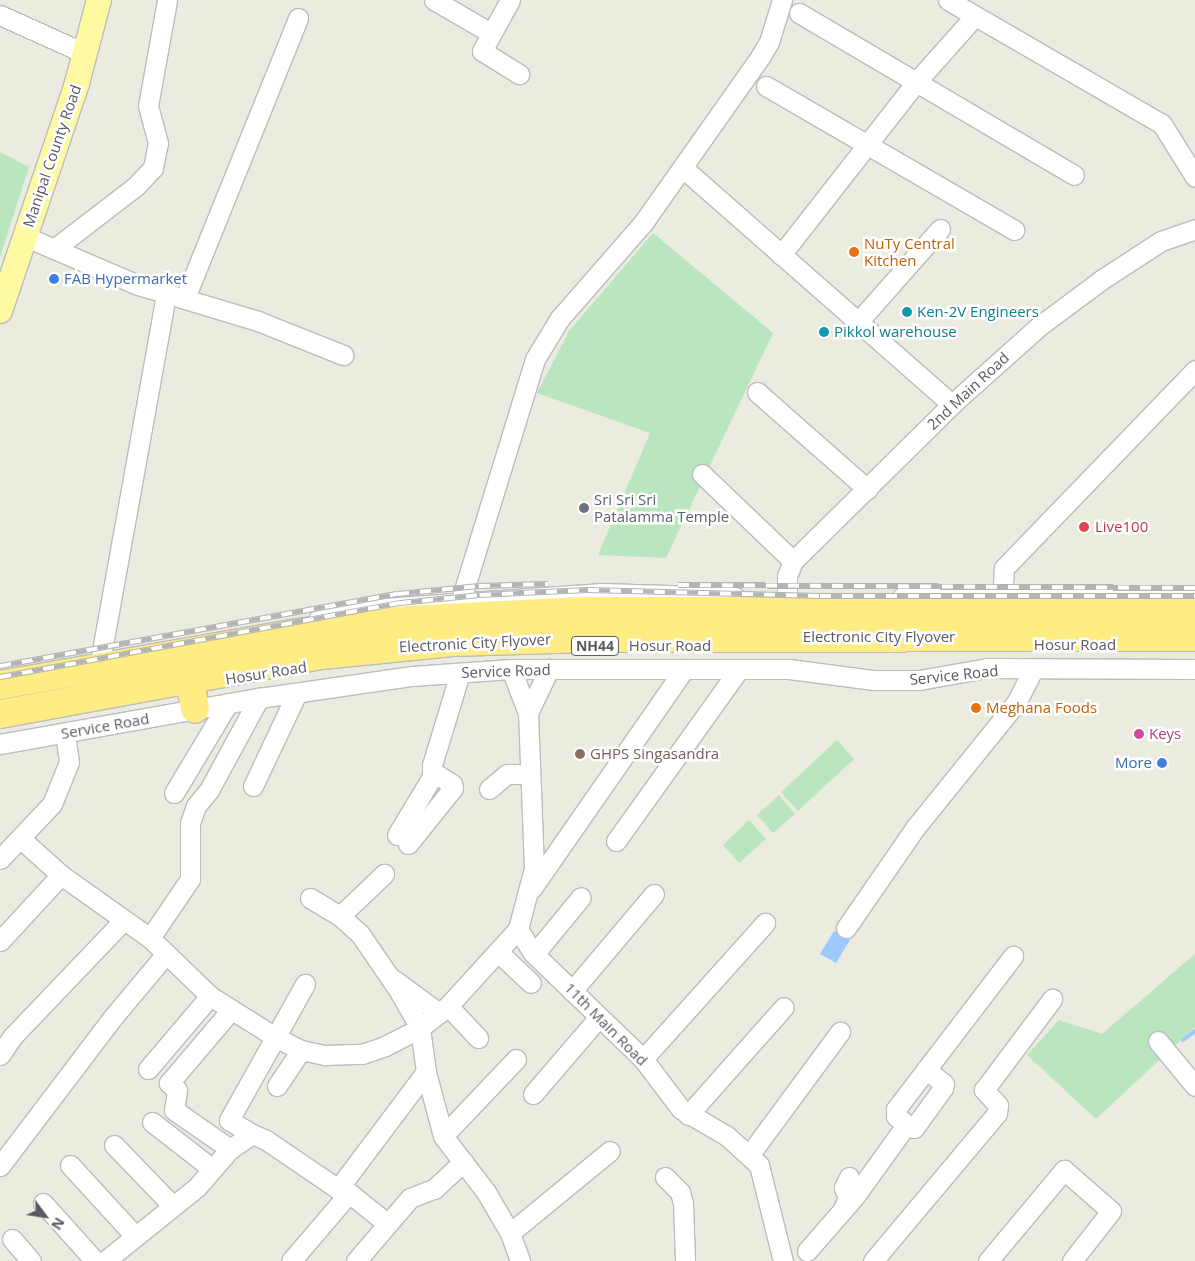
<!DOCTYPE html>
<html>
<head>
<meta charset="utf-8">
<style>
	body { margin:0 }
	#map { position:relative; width:1195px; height:1261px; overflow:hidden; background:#ecebdf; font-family:"Open Sans",sans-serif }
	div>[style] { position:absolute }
	.green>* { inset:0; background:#b9e6be }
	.water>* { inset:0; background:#9ccaff }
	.stream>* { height:4px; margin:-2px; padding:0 2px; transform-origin:2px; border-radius:2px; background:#9ccaff }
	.roads { filter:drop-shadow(1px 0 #babcc2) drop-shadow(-1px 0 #babcc2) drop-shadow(0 1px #babcc2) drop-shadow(0 -1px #babcc2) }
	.minor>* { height:19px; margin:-9.5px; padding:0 9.5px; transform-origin:9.5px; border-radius:9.5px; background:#fff }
	.major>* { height:24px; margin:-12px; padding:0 12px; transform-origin:12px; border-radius:12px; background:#fffaa1 }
	.highway>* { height:28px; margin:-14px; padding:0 14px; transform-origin:14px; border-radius:14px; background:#ffec83 }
	.rail>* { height:5.5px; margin-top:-2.75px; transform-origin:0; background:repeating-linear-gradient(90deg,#fff 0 11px,#b3b4b4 0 22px); box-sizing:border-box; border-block:1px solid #b3b4b4 }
	.dots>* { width:14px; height:14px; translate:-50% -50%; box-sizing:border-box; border:2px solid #fff; border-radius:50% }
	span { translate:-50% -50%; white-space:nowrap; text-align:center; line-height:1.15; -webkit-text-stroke:5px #fff; paint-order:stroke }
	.shield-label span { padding:1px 4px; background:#fff; border:1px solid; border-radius:4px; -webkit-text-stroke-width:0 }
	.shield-label { font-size:14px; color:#585b61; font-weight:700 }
	.street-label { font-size:15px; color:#585b61 }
	.food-label { font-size:15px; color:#c56008 }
	.left { translate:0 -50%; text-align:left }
	.shop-label { font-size:15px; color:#366cbe }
	.right { translate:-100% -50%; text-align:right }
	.culture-label { font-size:15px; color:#0d838f }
	.worship-label { font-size:15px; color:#5b616d }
	.health-label { font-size:15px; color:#be3a42 }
	.hotel-label { font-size:15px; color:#b23c85 }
	.education-label { font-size:15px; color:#785e54 }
	.north { position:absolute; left:20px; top:1191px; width:50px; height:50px; -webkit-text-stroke:4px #fff; paint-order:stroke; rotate:121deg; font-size:14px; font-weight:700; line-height:20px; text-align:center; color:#585b61 }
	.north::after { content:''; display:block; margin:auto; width:18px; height:22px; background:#585b61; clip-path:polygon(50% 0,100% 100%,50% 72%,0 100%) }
</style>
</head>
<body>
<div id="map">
	<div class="green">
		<i style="clip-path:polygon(0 152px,29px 167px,0 257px)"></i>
		<i style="clip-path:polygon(653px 233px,773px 333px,666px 558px,598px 555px,650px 433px,537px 393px,569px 331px)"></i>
		<i style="clip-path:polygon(837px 740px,854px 759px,798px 811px,781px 792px)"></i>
		<i style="clip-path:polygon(779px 795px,795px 814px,773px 833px,757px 815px)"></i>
		<i style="clip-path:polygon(749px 820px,766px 839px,739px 863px,723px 845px)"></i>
		<i style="clip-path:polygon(1195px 954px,1195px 1027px,1096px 1119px,1027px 1055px,1059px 1020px,1102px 1034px)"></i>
	</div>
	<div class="water">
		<i style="clip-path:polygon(834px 931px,850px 940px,836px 963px,820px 954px)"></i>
	</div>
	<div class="stream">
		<i style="left:1183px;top:1040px;width:15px;rotate:-37deg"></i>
	</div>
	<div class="roads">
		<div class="minor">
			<i style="left:434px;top:0;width:66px;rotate:30.1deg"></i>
			<i style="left:510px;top:0;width:58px;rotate:118.8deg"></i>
			<i style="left:482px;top:51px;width:44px;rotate:31.9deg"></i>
			<i style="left:948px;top:0;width:247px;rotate:30.1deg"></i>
			<i style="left:1162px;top:124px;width:62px;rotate:58.1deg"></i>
			<i style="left:799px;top:13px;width:319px;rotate:30.5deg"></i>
			<i style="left:0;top:15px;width:92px;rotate:24.3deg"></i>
			<i style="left:766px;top:86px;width:287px;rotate:30.1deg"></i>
			<i style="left:683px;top:168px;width:358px;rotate:41.3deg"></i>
			<i style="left:24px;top:236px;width:124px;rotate:23.3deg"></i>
			<i style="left:138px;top:285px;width:125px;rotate:16.7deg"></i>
			<i style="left:258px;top:321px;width:92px;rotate:21.8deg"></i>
			<i style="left:54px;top:249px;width:103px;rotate:-37.5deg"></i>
			<i style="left:136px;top:186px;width:25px;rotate:-47deg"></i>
			<i style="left:153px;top:168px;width:25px;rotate:-79deg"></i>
			<i style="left:158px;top:143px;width:38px;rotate:-105deg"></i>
			<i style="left:148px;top:106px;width:108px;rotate:-79.8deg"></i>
			<i style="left:781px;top:255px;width:219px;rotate:-52deg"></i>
			<i style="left:916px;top:82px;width:87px;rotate:-48.3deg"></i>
			<i style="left:185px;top:298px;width:302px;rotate:-68deg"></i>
			<i style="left:858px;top:322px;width:124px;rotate:-48.6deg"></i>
			<i style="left:757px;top:392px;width:147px;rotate:41.4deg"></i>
			<i style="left:702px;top:474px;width:126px;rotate:43.7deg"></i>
			<i style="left:902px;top:597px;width:293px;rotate:-0.2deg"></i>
			<i style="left:1002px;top:597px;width:29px;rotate:-86deg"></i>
			<i style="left:1004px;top:568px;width:275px;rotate:-46deg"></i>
			<i style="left:787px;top:598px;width:22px;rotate:-90deg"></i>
			<i style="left:787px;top:576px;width:16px;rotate:-68deg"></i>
			<i style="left:793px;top:561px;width:223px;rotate:-44.6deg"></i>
			<i style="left:952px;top:404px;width:115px;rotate:-41.8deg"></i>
			<i style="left:1038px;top:327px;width:79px;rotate:-36.7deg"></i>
			<i style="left:1101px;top:280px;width:72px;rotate:-33deg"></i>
			<i style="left:1161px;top:241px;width:36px;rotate:-19deg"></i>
			<i style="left:460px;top:603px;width:255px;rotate:-72.9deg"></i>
			<i style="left:535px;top:359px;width:48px;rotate:-58.6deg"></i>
			<i style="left:560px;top:318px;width:126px;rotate:-48.9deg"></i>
			<i style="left:643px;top:223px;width:203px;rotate:-54.8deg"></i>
			<i style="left:760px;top:57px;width:17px;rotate:-59deg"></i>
			<i style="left:769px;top:42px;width:44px;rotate:-72.8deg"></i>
			<i style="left:319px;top:618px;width:51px;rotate:-10.2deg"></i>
			<i style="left:369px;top:609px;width:234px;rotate:-3.9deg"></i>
			<i style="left:602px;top:593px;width:133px;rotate:1.7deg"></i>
			<i style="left:101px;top:656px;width:369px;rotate:-79.8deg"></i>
			<i style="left:528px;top:713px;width:49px;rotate:-64.5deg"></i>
			<i style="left:0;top:744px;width:263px;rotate:-10.1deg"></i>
			<i style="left:259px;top:698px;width:155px;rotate:-8.2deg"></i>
			<i style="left:412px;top:676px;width:99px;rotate:-4deg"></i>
			<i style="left:511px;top:669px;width:278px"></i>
			<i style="left:789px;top:669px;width:86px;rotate:7.4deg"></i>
			<i style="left:874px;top:680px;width:45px"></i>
			<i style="left:919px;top:680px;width:69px;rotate:-10deg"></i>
			<i style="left:987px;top:668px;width:208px;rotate:0.3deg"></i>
			<i style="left:253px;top:786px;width:103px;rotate:-64.7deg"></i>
			<i style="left:489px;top:789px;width:23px;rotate:-40deg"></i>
			<i style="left:507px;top:774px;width:22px"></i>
			<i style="left:174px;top:793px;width:105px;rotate:-59deg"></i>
			<i style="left:397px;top:835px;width:68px;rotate:-58.9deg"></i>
			<i style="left:432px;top:777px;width:12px;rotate:-90deg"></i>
			<i style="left:432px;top:765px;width:96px;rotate:-73.1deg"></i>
			<i style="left:20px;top:838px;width:55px;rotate:42.1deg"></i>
			<i style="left:61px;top:875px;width:109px;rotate:35.3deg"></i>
			<i style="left:150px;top:938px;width:83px;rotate:44deg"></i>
			<i style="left:210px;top:996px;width:79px;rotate:32.1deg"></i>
			<i style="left:277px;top:1038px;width:27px;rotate:27deg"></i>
			<i style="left:301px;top:1050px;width:25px;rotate:12deg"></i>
			<i style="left:325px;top:1055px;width:37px;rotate:-2deg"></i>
			<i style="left:362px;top:1054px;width:24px;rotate:-19deg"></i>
			<i style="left:385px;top:1046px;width:39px;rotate:-27deg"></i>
			<i style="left:420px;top:1028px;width:36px;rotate:-38deg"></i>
			<i style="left:448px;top:1006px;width:104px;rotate:-47.7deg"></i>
			<i style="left:518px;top:929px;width:63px;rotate:-75.3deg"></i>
			<i style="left:534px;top:868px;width:155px;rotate:-92.2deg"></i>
			<i style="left:528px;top:713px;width:47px;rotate:-111.1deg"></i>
			<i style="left:616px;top:841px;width:211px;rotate:-54.4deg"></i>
			<i style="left:408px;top:844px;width:72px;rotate:-51.2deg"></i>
			<i style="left:453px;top:788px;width:4px;rotate:-104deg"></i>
			<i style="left:452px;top:784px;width:22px;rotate:-148deg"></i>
			<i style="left:0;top:859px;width:76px;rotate:-46.6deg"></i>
			<i style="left:52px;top:804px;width:45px;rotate:-68deg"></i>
			<i style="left:69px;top:762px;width:29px;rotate:-98deg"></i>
			<i style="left:532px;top:888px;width:267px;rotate:-55.2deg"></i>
			<i style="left:310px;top:898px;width:35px;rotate:31deg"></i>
			<i style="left:340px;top:916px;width:27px;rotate:42deg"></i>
			<i style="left:360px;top:934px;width:69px;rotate:55.6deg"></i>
			<i style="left:399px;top:991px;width:43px;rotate:60.4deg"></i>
			<i style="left:420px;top:1028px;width:44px;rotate:82.2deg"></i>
			<i style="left:426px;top:1072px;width:66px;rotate:75.1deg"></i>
			<i style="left:443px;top:1136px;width:71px;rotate:52.5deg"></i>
			<i style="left:486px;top:1192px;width:48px;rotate:59.7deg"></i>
			<i style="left:510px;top:1233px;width:30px;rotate:70deg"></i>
			<i style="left:340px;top:916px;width:61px;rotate:-43.7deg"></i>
			<i style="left:846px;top:928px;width:121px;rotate:-55.4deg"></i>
			<i style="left:915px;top:828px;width:161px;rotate:-51.1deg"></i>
			<i style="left:1016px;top:703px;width:38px;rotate:-63deg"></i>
			<i style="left:518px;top:929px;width:28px;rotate:58deg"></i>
			<i style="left:533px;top:953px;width:153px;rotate:43.9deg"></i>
			<i style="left:643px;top:1059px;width:63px;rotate:52.8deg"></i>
			<i style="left:681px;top:1109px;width:53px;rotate:30.4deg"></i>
			<i style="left:727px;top:1136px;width:43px;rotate:42.2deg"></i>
			<i style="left:759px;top:1165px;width:99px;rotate:76deg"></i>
			<i style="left:150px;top:938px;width:71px;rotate:-55.9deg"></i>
			<i style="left:190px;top:879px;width:56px;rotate:-90deg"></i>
			<i style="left:190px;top:823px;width:18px;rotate:-71deg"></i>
			<i style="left:196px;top:806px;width:21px;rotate:-51deg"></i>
			<i style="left:209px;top:790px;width:105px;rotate:-61.5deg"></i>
			<i style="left:0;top:941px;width:90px;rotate:-47.3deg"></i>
			<i style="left:498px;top:952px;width:45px;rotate:43.2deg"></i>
			<i style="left:535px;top:953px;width:72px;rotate:-50.6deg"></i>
			<i style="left:394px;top:980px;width:56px;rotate:36.3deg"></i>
			<i style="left:572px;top:991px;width:127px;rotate:-49.8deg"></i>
			<i style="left:448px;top:1006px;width:44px;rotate:46.8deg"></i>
			<i style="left:1158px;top:1041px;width:58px;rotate:50.6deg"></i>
			<i style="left:0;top:1055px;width:23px;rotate:-56deg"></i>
			<i style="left:13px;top:1036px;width:159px;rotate:-46.3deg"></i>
			<i style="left:643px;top:1059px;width:183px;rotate:-48.1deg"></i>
			<i style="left:148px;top:1069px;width:96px;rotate:-49.7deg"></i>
			<i style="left:926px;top:1069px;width:23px;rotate:40deg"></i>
			<i style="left:944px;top:1084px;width:4px;rotate:104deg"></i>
			<i style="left:943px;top:1088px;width:49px;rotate:125.9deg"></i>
			<i style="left:914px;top:1128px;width:4px;rotate:-166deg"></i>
			<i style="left:910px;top:1127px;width:18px;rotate:-142deg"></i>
			<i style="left:896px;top:1116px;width:7px;rotate:-90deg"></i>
			<i style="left:896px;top:1109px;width:193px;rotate:-52.6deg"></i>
			<i style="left:277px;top:1086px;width:43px;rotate:-56.3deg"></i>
			<i style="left:533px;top:1094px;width:101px;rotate:-49.4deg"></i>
			<i style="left:688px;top:1115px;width:144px;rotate:-48.4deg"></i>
			<i style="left:152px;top:1122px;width:75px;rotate:37.9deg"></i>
			<i style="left:252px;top:1134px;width:15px;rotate:23deg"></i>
			<i style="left:266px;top:1140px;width:87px;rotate:34.2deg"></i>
			<i style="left:443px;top:1136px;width:106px;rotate:-46.5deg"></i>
			<i style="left:114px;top:1145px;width:82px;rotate:46deg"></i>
			<i style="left:230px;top:1149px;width:68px;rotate:-145.1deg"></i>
			<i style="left:174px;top:1110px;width:20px;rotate:-81deg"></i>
			<i style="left:177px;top:1090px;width:11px;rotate:-139deg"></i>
			<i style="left:169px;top:1083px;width:96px;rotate:-49.7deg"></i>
			<i style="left:750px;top:1154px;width:152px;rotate:-53.6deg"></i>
			<i style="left:70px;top:1165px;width:96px;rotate:47.5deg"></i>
			<i style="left:0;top:1166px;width:187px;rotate:-52.8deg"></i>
			<i style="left:113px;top:1017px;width:81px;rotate:-50deg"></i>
			<i style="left:665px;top:1177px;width:21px;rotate:45deg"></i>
			<i style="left:680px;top:1192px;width:11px;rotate:75deg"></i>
			<i style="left:683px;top:1203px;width:58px;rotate:88deg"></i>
			<i style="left:43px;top:1203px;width:78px;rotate:48.1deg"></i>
			<i style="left:842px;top:1211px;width:14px;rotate:-65deg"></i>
			<i style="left:848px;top:1198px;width:11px;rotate:-112deg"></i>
			<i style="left:844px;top:1188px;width:12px;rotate:-66deg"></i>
			<i style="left:379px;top:1217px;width:38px;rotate:-141deg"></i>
			<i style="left:349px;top:1193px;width:12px;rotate:-160deg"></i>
			<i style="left:338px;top:1189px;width:146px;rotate:-53.1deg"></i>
			<i style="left:510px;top:1233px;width:129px;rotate:-39.4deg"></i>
			<i style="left:12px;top:1239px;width:29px;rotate:49deg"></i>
			<i style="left:807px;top:1251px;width:73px;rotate:-48.9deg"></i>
			<i style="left:855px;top:1196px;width:87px;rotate:-54.3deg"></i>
			<i style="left:105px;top:1261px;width:118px;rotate:-38.8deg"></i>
			<i style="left:197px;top:1187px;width:50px;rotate:-49deg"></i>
			<i style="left:230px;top:1149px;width:27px;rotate:-34deg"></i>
			<i style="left:252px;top:1134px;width:27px;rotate:-149deg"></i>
			<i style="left:229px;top:1120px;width:156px;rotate:-60.8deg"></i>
			<i style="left:291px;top:1261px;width:89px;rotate:-49.5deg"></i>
			<i style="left:356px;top:1261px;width:83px;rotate:-49.4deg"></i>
			<i style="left:410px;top:1198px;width:26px;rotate:-21deg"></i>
			<i style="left:434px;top:1189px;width:40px;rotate:-43deg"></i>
			<i style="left:873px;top:1261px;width:193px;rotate:-50deg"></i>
			<i style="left:997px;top:1113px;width:8px;rotate:-83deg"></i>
			<i style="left:998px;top:1105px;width:21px;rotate:-133deg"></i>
			<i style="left:984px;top:1090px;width:114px;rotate:-53.2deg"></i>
			<i style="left:988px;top:1261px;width:119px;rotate:-50.1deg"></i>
			<i style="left:1064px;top:1170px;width:62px;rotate:41.1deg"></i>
			<i style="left:1111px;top:1211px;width:63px;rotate:128deg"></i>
		</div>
		<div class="major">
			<i style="left:0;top:311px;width:241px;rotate:-71.3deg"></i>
			<i style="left:77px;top:83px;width:86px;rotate:-75.2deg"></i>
		</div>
		<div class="highway">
			<i style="left:0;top:685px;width:303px;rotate:-9.9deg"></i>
			<i style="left:298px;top:633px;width:110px;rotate:-6.8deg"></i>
			<i style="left:407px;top:620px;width:174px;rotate:-3deg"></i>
			<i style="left:581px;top:611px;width:614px"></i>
			<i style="left:191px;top:686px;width:23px;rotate:80deg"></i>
			<i style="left:0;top:714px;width:327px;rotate:-10.4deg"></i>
			<i style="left:322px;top:655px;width:131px;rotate:-5.7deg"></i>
			<i style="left:452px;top:642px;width:137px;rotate:-1.7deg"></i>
			<i style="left:589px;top:638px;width:606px;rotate:-0.09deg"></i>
		</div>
	</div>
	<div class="rail">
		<i style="left:678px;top:585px;width:517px;rotate:0.33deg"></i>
		<i style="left:0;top:666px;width:404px;rotate:-10.3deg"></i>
		<i style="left:398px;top:594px;width:81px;rotate:-5.6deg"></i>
		<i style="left:479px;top:586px;width:69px;rotate:-1.7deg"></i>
		<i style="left:0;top:677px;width:407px;rotate:-10.5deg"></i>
		<i style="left:400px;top:603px;width:80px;rotate:-5.7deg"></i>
		<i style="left:480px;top:595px;width:108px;rotate:-2.7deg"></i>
		<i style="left:588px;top:590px;width:232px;rotate:1.5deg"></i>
		<i style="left:820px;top:596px;width:375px"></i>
	</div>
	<div class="dots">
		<i style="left:854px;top:252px;background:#e8710a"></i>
		<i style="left:54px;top:279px;background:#3f7fe0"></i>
		<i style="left:907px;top:312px;background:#0f9aa8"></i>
		<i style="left:824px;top:332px;background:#0f9aa8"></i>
		<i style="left:584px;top:508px;background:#6b7280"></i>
		<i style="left:1084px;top:527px;background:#e0444e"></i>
		<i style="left:976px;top:708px;background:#e8710a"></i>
		<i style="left:1139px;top:734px;background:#d1479c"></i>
		<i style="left:580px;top:754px;background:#8d6e63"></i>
		<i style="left:1162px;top:763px;background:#3f7fe0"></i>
	</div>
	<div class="shield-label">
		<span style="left:595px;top:646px">NH44</span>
	</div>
	<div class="street-label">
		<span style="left:52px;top:156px;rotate:-71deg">Manipal County Road</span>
		<span style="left:968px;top:391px;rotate:-43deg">2nd Main Road</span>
		<span style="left:879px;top:637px">Electronic City Flyover</span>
		<span style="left:475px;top:643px;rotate:-3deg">Electronic City Flyover</span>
		<span style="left:1075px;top:645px">Hosur Road</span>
		<span style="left:670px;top:646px">Hosur Road</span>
		<span style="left:506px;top:671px;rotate:-2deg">Service Road</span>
		<span style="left:266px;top:673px;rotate:-9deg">Hosur Road</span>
		<span style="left:954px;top:675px;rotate:-6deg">Service Road</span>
		<span style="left:105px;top:726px;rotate:-10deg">Service Road</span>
		<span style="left:606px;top:1024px;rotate:45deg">11th Main Road</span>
	</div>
	<div class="food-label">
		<span class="left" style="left:864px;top:252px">NuTy Central<br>Kitchen</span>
		<span class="left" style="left:986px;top:708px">Meghana Foods</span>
	</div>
	<div class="shop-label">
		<span class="left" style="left:64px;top:279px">FAB Hypermarket</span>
		<span class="right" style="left:1152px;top:763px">More</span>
	</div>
	<div class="culture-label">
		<span class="left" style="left:917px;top:312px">Ken-2V Engineers</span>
		<span class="left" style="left:834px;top:332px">Pikkol warehouse</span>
	</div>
	<div class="worship-label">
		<span class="left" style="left:594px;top:508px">Sri Sri Sri<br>Patalamma Temple</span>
	</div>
	<div class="health-label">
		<span class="left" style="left:1095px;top:527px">Live100</span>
	</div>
	<div class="hotel-label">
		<span class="left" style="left:1149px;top:734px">Keys</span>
	</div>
	<div class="education-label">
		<span class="left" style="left:590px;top:754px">GHPS Singasandra</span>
	</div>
	<div class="north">N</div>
</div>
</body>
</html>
